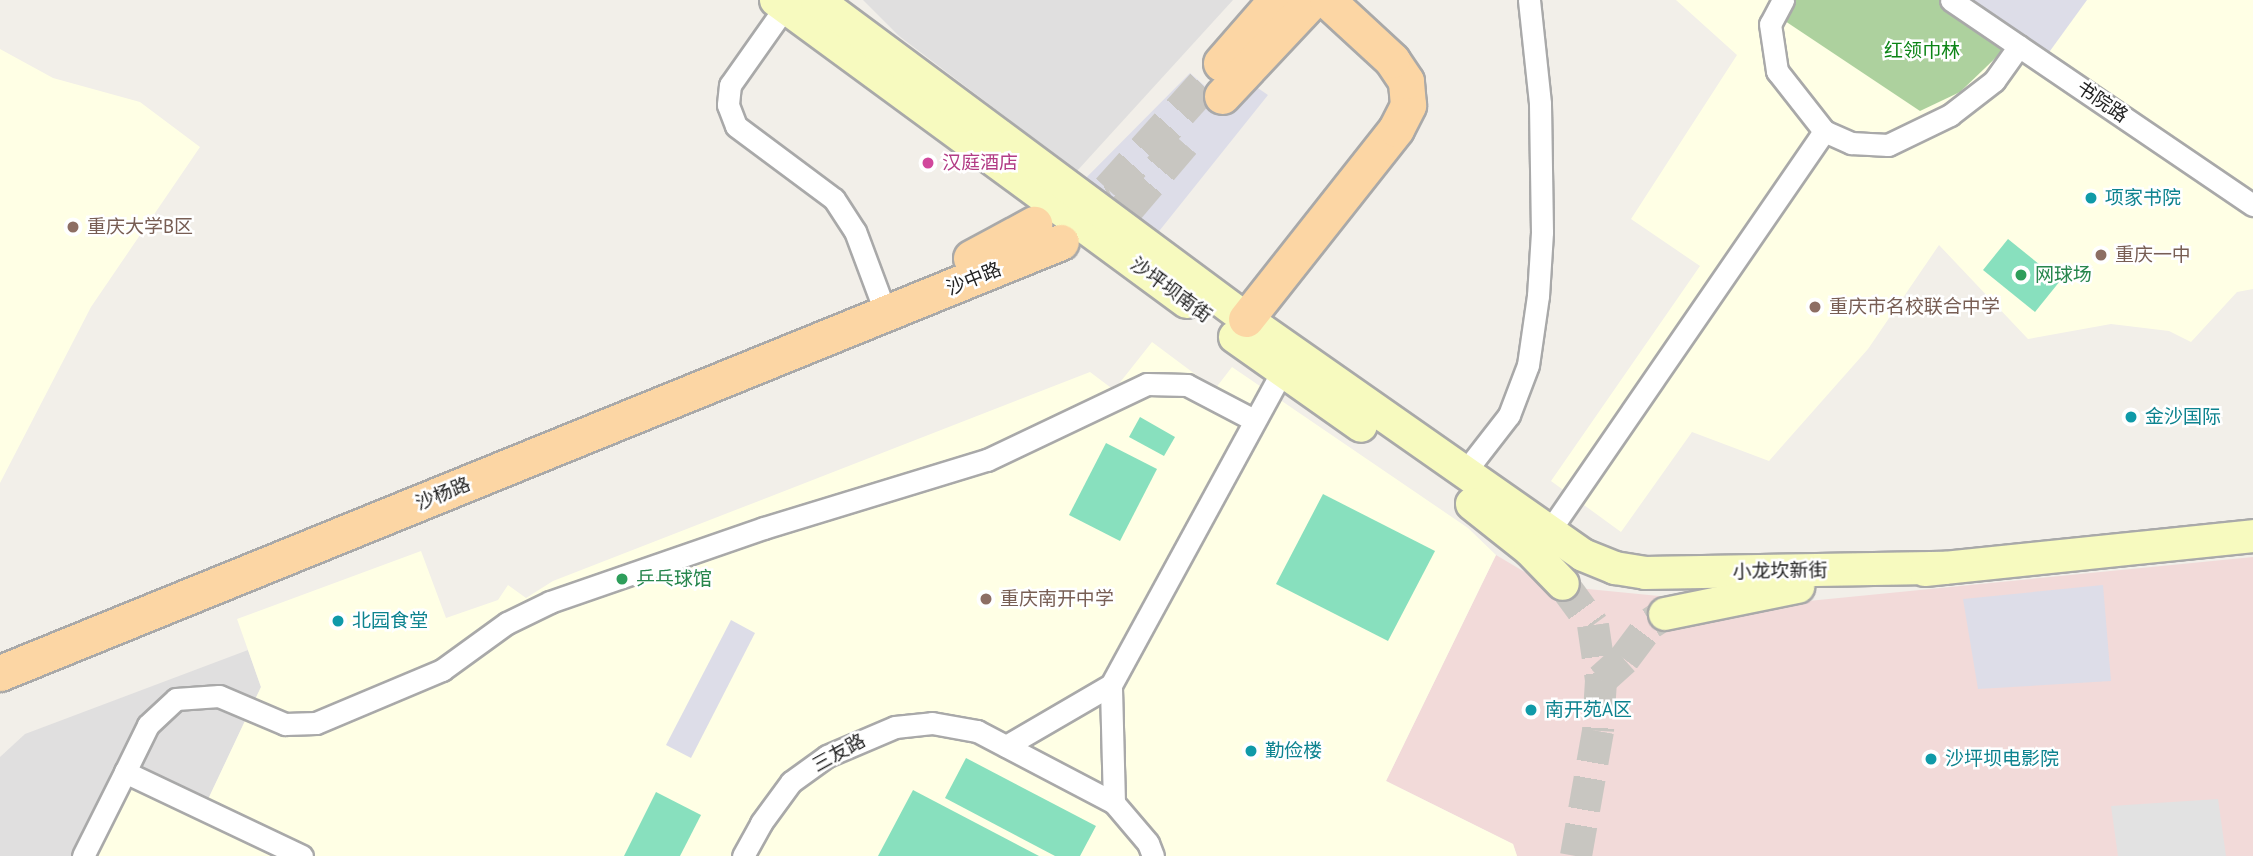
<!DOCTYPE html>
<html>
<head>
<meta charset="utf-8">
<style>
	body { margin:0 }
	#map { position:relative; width:2253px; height:856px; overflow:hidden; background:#f2efe9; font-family:"PT Sans","Noto Sans SC",sans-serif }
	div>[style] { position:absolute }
	.residential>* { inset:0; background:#e0dfdf }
	.commercial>* { inset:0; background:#f2dad9 }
	.education>* { inset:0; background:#ffffe5 }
	.forest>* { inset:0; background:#add19e }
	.pitch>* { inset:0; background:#88e0be }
	.parking>* { inset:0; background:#e2e2e2 }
	.plaza>* { inset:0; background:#dddde8 }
	.secondary-tunnel>* { height:32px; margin-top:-16px; transform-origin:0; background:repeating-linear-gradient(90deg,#c8c6c1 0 32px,transparent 0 48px) }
	.primary-tunnel>* { height:35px; margin-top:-17.5px; transform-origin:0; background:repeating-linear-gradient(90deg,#c8c6c1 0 35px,transparent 0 53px) }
	.roads { filter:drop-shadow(2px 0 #a9a9a9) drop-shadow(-2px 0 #a9a9a9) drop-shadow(0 2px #a9a9a9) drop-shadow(0 -2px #a9a9a9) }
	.minor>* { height:21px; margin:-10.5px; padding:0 10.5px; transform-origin:10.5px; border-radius:10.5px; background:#fff }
	.secondary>* { height:32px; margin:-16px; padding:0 16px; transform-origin:16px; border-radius:16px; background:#f7fabf }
	.primary>* { height:35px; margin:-17.5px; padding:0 17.5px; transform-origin:17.5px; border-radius:17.5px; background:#fcd6a4 }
	.dots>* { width:19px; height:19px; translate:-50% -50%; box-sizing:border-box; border:4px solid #fff; border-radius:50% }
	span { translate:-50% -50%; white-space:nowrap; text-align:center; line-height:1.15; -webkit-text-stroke:5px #fff; paint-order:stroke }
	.park-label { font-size:19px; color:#0c8416 }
	.street-label { font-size:19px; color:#222 }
	.hotel-label { font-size:19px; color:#b23c85 }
	.left { translate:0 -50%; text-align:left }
	.culture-label { font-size:19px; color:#0d838f }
	.education-label { font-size:19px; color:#785e54 }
	.leisure-label { font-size:19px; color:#27864d }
</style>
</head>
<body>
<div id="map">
	<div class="residential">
		<i style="clip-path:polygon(863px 0,1233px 0,1077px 171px,899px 36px)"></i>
		<i style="clip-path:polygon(248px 650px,261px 687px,203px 810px,83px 856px,0 856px,0 757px,25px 734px)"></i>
	</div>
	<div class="commercial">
		<i style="clip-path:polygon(1496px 555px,1547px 585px,1659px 596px,1671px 628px,1778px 604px,2253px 557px,2253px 856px,1517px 856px,1513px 844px,1386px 781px)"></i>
	</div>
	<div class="education">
		<i style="clip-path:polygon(1676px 0,2253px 0,2253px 289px,2237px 292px,2191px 342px,2169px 331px,2111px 324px,2028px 339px,1939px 245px,1868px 349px,1769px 461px,1692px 432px,1621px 532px,1551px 481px,1700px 266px,1631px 219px,1737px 55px)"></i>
		<i style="clip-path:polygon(0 49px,53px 78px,140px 102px,200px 147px,91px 307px,0 483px)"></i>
		<i style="clip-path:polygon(1152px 342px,1215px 389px,1232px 367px,1468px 528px,1496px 555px,1386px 781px,1513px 844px,1517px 856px,83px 856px,125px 772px,203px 810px,261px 687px,237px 619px,421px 551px,446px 618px,498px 600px,508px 585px,526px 598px,553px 581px,1090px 372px,1114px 390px)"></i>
	</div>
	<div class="forest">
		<i style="clip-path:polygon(1792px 0,1939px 0,2008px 46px,1960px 92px,1920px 111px,1782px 19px)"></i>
	</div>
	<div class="pitch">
		<i style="clip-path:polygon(2008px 239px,2060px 281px,2035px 312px,1983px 270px)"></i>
		<i style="clip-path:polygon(1140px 417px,1175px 437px,1164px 456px,1129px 437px)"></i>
		<i style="clip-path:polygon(1106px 443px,1157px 469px,1120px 541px,1069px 515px)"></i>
		<i style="clip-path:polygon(1323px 494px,1435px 551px,1388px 641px,1276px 584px)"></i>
		<i style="clip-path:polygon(966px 758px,1096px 826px,1080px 856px,1055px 856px,945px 798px)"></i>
		<i style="clip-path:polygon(913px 790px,1039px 856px,878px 856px)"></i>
		<i style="clip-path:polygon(656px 792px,701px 815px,680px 856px,624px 856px)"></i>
	</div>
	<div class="parking">
		<i style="clip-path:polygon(2218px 799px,2226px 856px,2118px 856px,2111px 806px)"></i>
	</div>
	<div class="plaza">
		<i style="clip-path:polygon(1951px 0,2087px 0,2042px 62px)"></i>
		<i style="clip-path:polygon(1190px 73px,1228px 106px,1249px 82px,1268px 95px,1148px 245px,1074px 190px)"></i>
		<i style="clip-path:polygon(2103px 585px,2111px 681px,1978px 689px,1963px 599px)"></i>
		<i style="clip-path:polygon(731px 620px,755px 633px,691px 758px,666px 745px)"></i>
	</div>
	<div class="secondary-tunnel">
		<i style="left:1563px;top:584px;width:51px;rotate:53.8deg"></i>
		<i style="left:1593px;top:625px;width:56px;rotate:81.7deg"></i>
		<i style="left:1601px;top:680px;width:51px;rotate:93.4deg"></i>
		<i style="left:1598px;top:731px;width:127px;rotate:100deg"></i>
		<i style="left:1601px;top:680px;width:31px;rotate:-42deg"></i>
		<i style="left:1624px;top:659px;width:45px;rotate:-53.1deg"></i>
		<i style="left:1651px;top:623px;width:17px;rotate:-33deg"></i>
	</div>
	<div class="primary-tunnel">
		<i style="left:1058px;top:213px;width:56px;rotate:-24.3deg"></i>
		<i style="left:1109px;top:190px;width:144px;rotate:-48.1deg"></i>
		<i style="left:1083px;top:231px;width:48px;rotate:-27.1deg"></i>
		<i style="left:1126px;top:209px;width:88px;rotate:-49.6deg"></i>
	</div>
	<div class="roads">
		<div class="minor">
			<i style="left:790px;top:0;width:104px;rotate:125.2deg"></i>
			<i style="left:730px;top:85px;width:20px;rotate:96deg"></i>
			<i style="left:728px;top:105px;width:22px;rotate:69deg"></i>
			<i style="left:736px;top:126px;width:122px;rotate:36.7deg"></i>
			<i style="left:834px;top:199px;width:38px;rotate:57deg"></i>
			<i style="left:855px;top:231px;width:89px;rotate:69.5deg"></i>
			<i style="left:1783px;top:0;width:27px;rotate:118deg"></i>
			<i style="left:1770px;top:24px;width:48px;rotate:81.5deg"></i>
			<i style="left:1777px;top:71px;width:76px;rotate:51.9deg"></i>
			<i style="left:1824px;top:131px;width:30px;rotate:24deg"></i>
			<i style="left:1851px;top:143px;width:37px;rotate:3deg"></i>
			<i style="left:1888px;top:145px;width:69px;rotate:-25.8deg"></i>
			<i style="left:1950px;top:115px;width:56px;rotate:-37.7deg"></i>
			<i style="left:1994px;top:81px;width:43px;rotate:-54.5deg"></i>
			<i style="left:1951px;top:0;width:365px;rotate:34.2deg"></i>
			<i style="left:1464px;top:473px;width:73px;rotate:-52.2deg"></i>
			<i style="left:1509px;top:415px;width:53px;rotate:-69.2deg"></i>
			<i style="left:1528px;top:365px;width:70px;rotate:-81.8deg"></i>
			<i style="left:1538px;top:296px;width:64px;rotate:-86.4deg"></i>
			<i style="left:1542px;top:232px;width:129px;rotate:-90.9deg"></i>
			<i style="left:1540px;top:103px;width:104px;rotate:-96.1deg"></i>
			<i style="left:1548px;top:533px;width:488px;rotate:-55.5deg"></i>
			<i style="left:1006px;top:746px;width:121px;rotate:-30.2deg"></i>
			<i style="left:1114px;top:803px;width:118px;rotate:-91.5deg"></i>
			<i style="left:1111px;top:685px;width:370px;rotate:-61.4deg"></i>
			<i style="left:83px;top:856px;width:94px;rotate:-63.4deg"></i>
			<i style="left:302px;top:856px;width:196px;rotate:-154.6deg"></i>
			<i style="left:125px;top:772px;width:52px;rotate:-63.9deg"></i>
			<i style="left:148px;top:725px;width:38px;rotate:-43deg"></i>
			<i style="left:176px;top:699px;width:43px;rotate:-4deg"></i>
			<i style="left:219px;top:696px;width:72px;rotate:23deg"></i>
			<i style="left:285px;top:724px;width:31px;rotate:-2deg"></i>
			<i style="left:316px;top:723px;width:137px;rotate:-22.8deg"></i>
			<i style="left:442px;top:670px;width:80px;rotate:-35.9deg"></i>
			<i style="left:507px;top:623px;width:48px;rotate:-26deg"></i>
			<i style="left:550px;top:602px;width:226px;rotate:-19.1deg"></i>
			<i style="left:764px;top:528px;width:233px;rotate:-17deg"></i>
			<i style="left:987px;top:460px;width:177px;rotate:-25.4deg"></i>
			<i style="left:1147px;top:384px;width:40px;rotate:1.4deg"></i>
			<i style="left:1187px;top:385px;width:76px;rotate:27.6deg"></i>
			<i style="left:743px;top:856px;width:38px;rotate:-61deg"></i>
			<i style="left:761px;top:823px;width:51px;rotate:-53.8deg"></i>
			<i style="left:791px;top:782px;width:44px;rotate:-35.8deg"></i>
			<i style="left:827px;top:756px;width:74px;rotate:-23.1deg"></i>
			<i style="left:895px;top:727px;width:37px;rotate:-6deg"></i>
			<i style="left:932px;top:723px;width:46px;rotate:10.1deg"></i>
			<i style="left:977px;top:731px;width:155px;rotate:27.7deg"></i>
			<i style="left:1114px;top:803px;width:52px;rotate:49.6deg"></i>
			<i style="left:1148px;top:843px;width:14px;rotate:69deg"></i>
		</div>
		<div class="secondary">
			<i style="left:776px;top:0;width:510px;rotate:36.31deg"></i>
			<i style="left:817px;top:0;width:535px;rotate:36.63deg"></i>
			<i style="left:1246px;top:319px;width:411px;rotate:35deg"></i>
			<i style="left:1583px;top:555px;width:35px;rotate:22deg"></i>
			<i style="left:1615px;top:568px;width:30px;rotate:9deg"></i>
			<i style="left:1645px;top:573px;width:300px;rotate:-1deg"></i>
			<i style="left:1235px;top:337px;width:154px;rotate:35.2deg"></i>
			<i style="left:1472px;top:504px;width:74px;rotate:38.4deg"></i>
			<i style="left:1530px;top:550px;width:47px;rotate:45.9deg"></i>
			<i style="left:1925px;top:570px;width:330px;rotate:-5.9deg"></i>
			<i style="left:1665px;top:614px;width:136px;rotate:-11.5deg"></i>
		</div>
		<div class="primary">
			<i style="left:1221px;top:63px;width:84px;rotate:-48.9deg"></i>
			<i style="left:1222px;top:96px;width:132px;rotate:-46.8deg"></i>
			<i style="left:971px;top:258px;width:72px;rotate:-28.4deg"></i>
			<i style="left:1246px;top:319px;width:242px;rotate:-51.7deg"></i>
			<i style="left:1396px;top:129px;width:27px;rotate:-63deg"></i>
			<i style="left:1408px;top:105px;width:24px;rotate:-95deg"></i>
			<i style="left:1406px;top:81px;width:25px;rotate:-124deg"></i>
			<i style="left:1392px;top:60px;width:88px;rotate:-137.3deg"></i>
			<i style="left:0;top:673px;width:1145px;rotate:-22.11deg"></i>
		</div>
	</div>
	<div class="dots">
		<i style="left:928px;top:163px;background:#d1479c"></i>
		<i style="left:2091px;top:198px;background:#0f9aa8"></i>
		<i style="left:73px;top:227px;background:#8d6e63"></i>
		<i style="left:2101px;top:255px;background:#8d6e63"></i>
		<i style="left:2021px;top:275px;background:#2e9e5b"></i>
		<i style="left:1815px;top:307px;background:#8d6e63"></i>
		<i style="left:2131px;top:417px;background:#0f9aa8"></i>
		<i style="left:622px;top:579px;background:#2e9e5b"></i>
		<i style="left:986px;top:599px;background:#8d6e63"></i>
		<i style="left:338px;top:621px;background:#0f9aa8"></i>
		<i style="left:1531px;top:710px;background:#0f9aa8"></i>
		<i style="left:1251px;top:751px;background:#0f9aa8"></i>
		<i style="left:1931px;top:759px;background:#0f9aa8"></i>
	</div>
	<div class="park-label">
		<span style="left:1922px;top:51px">红领巾林</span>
	</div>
	<div class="street-label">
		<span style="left:2102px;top:102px;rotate:34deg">书院路</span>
		<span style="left:974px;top:279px;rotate:-22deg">沙中路</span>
		<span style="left:1171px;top:290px;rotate:36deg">沙坪坝南街</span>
		<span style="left:443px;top:494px;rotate:-22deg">沙杨路</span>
		<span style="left:1780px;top:571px;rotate:-1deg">小龙坎新街</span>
		<span style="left:839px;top:753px;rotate:-29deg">三友路</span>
	</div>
	<div class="hotel-label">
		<span class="left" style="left:942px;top:163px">汉庭酒店</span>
	</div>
	<div class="culture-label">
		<span class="left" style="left:2105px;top:198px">项家书院</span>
		<span class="left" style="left:2145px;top:417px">金沙国际</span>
		<span class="left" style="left:352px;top:621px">北园食堂</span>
		<span class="left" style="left:1545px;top:710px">南开苑A区</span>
		<span class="left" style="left:1265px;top:751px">勤俭楼</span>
		<span class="left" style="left:1945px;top:759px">沙坪坝电影院</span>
	</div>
	<div class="education-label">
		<span class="left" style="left:87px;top:227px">重庆大学B区</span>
		<span class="left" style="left:2115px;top:255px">重庆一中</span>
		<span class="left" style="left:1829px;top:307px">重庆市名校联合中学</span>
		<span class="left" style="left:1000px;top:599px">重庆南开中学</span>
	</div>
	<div class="leisure-label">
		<span class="left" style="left:2035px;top:275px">网球场</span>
		<span class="left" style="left:636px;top:579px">乒乓球馆</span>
	</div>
</div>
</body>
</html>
